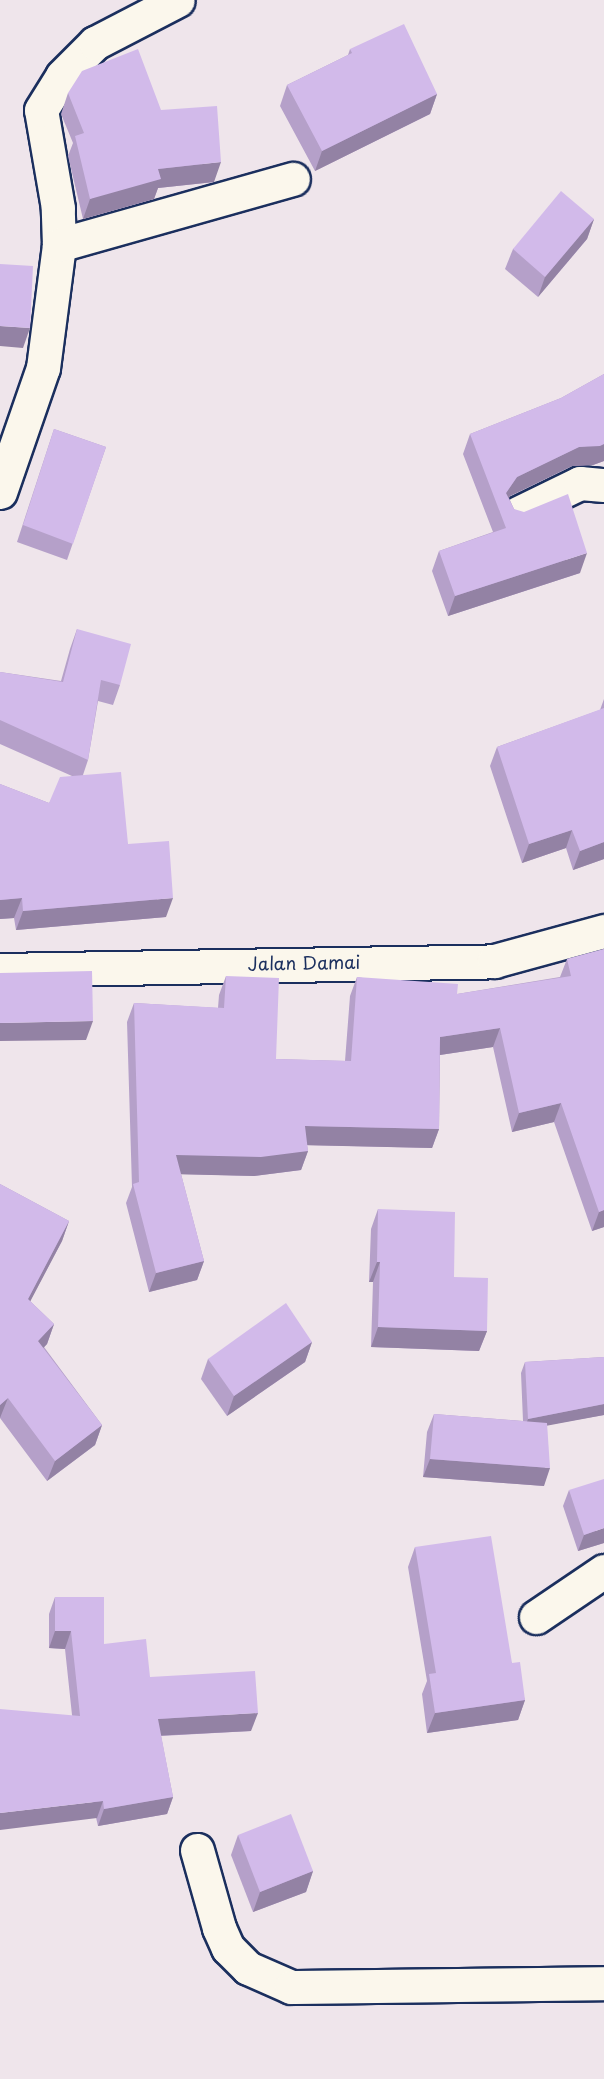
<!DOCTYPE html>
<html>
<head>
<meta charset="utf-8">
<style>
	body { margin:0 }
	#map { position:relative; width:604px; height:2079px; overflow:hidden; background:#efe5eb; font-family:"Playpen Sans",sans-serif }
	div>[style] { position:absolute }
	.roads { filter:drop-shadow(2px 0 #1b2f5e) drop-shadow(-2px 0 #1b2f5e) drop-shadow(0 2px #1b2f5e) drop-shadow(0 -2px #1b2f5e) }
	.minor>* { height:33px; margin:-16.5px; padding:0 16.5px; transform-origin:16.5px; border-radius:16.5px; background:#fbf7ec }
	.wall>* { inset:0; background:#b5a0c9 }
	.shaded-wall>* { inset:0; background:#9382a4 }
	.building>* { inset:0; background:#d2baea }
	span { translate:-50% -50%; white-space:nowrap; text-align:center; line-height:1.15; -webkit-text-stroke:6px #fbf7ec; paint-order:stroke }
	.street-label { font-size:18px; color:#1b2f5e }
</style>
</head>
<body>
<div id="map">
	<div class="roads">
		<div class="minor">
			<i style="left:59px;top:245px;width:37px;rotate:-92deg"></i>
			<i style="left:58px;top:208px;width:99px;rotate:-99.8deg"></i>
			<i style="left:41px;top:110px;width:40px;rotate:-58deg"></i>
			<i style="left:62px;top:76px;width:47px;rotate:-45deg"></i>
			<i style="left:95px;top:43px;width:93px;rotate:-27.4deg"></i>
			<i style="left:0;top:492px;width:131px;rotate:-70.9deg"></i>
			<i style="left:43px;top:368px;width:124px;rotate:-82.6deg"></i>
			<i style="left:59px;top:245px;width:243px;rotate:-15.8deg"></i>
			<i style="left:518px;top:513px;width:69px;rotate:-25.8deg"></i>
			<i style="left:580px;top:483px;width:24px;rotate:5deg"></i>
			<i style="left:0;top:970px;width:494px;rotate:-1deg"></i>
			<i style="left:494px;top:961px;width:114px;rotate:-15.3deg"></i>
			<i style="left:536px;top:1617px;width:82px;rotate:-34.1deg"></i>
			<i style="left:197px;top:1850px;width:81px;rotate:74.2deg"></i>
			<i style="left:219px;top:1928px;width:22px;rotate:66deg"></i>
			<i style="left:228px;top:1948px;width:28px;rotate:45deg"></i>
			<i style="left:248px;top:1968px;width:47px;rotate:23.8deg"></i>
			<i style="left:291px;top:1987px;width:313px;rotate:-0.7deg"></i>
		</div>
	</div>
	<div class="wall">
		<i style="clip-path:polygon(350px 49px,437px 94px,430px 114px,315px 171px,280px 106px,287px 85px,348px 55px)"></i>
		<i style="clip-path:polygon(68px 93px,161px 110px,214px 182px,158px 188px,154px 199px,83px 219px,68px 156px,73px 143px,61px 114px)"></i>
		<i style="clip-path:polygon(594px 219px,587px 239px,538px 297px,505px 269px,513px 249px)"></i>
		<i style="clip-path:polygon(604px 374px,604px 461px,593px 465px,572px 466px,510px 496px,509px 498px,514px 509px,580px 573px,448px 616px,432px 571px,439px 551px,493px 532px,463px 454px,470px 434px,561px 398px)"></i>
		<i style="clip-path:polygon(54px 429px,106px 447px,67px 560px,17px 542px)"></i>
		<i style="clip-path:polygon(77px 629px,120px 685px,113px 705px,98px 701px,88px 760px,83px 775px,128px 844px,166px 917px,16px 930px,14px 918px,0 919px,0 784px,49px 803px,72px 776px,0 744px,0 672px,61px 681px,70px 649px)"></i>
		<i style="clip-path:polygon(604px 699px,604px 859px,573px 870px,566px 848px,522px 863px,490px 766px,497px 747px,600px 710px)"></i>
		<i style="clip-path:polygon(604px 949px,604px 1227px,592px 1231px,554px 1122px,512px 1132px,493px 1047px,440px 1055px,439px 1129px,432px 1148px,307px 1145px,308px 1151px,301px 1170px,254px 1176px,181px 1174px,204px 1261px,197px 1280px,149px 1292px,126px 1203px,132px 1187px,127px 1022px,134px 1003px,218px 1008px,219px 995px,226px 976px,276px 1059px,345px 1061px,350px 996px,357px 977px,457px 994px,560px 977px,567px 959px)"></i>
		<i style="clip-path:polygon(0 1184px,69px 1221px,62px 1241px,30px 1301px,54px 1324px,47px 1344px,44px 1347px,102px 1425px,95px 1445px,47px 1481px,0 1418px)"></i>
		<i style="clip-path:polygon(378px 1209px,454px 1277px,487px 1331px,479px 1351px,371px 1347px,373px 1282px,369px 1282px,371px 1229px)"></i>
		<i style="clip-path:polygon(312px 1342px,305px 1362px,227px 1416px,201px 1379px,208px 1359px)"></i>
		<i style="clip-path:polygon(604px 1357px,604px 1415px,547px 1425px,544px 1486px,423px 1477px,427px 1432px,434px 1414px,523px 1421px,521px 1373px,525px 1362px)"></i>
		<i style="clip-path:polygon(569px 1490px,604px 1543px,578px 1551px,563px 1506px)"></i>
		<i style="clip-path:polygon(415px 1547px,512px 1663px,525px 1700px,518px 1720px,427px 1733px,422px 1694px,427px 1681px,408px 1567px)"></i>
		<i style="clip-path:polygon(55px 1597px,104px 1644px,150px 1677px,251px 1731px,161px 1736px,173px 1797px,167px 1814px,98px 1826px,72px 1715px,65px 1649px,49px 1648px,49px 1614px)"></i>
		<i style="clip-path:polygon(238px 1835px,313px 1871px,306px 1892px,253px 1912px,231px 1855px)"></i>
	</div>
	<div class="shaded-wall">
		<i style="clip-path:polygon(437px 94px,430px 114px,315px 171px,322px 151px)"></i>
		<i style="clip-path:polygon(221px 162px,214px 182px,158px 188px,154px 199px,83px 219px,90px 199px,158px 169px)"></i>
		<i style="clip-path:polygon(594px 219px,587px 239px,538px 297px,545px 277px)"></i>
		<i style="clip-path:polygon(0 326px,30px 328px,23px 348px,0 346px)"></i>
		<i style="clip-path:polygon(604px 444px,604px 461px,593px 465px,572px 466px,510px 496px,499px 512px,506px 493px,517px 477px,579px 447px)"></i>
		<i style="clip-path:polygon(587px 553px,580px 573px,448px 616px,455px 596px)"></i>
		<i style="clip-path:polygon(572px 830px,566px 848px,522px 863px,529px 844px)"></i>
		<i style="clip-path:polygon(604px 842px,604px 859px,573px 870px,580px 851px)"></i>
		<i style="clip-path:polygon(22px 898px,14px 918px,0 919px,0 900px)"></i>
		<i style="clip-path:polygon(173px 898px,166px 917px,16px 930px,23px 911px)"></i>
		<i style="clip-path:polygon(93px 1021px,86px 1040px,0 1041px,0 1023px)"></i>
		<i style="clip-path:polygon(500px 1028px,493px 1047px,433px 1056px,440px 1037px)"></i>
		<i style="clip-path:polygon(561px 1103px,554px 1122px,512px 1132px,519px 1113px)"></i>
		<i style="clip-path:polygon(305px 1126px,439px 1129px,432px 1148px,298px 1145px)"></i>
		<i style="clip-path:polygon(308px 1151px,301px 1170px,254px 1176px,169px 1174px,176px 1155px)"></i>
		<i style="clip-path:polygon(604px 1210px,604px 1227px,592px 1231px,599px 1212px)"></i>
		<i style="clip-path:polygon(69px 1221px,62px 1241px,21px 1319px,28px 1299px)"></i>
		<i style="clip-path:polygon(204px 1261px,197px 1280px,149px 1292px,156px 1273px)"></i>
		<i style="clip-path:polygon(377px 1262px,380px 1262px,373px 1282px,369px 1282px)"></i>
		<i style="clip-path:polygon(54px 1324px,47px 1344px,31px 1361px,38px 1341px)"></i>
		<i style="clip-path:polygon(378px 1327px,487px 1331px,479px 1351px,371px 1347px)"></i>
		<i style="clip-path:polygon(312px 1342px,305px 1362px,227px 1416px,234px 1396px)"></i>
		<i style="clip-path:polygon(8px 1398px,0 1418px,0 1405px)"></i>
		<i style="clip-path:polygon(604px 1404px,604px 1415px,524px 1430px,528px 1419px)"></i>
		<i style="clip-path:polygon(102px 1425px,95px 1445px,47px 1481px,55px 1461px)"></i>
		<i style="clip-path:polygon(430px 1459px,550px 1468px,544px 1486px,423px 1477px)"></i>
		<i style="clip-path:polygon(604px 1528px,604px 1543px,578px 1551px,584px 1535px)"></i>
		<i style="clip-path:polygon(55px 1631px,71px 1631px,65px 1649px,49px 1648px)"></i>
		<i style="clip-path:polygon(525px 1700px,518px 1720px,427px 1733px,435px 1713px)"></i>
		<i style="clip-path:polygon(258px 1713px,251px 1731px,152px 1736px,158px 1719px)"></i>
		<i style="clip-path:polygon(173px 1797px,167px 1814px,98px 1826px,104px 1809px)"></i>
		<i style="clip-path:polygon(103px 1801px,97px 1818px,0 1830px,0 1813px)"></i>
		<i style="clip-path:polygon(313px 1871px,306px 1892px,253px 1912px,260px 1892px)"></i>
	</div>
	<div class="building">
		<i style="clip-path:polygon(404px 24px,437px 94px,322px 151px,287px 85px,352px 53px,350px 49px)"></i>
		<i style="clip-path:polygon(138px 49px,161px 110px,217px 106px,221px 162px,158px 169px,161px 179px,90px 199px,75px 136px,84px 133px,68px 93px,82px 71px)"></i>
		<i style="clip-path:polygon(561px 191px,594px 219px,545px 277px,513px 249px)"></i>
		<i style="clip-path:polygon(0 264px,33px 266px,30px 328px,0 326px)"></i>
		<i style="clip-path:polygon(604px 374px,604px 444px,600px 446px,579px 447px,517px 477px,506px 493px,514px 509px,524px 512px,568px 494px,587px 553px,455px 596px,439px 551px,506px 528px,470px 434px,561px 398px)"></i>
		<i style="clip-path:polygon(54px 429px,106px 447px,73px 544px,23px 525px)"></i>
		<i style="clip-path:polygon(77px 629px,131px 644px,120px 685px,101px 680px,88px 760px,0 720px,0 672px,63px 682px)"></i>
		<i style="clip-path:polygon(604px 708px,604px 842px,580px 851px,572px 830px,529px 844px,497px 747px)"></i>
		<i style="clip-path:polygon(121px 772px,128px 844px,169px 841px,173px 898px,23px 911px,22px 898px,0 900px,0 784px,49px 803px,60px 777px)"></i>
		<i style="clip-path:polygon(604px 949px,604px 1210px,599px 1212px,561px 1103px,519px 1113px,500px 1028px,440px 1037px,439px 1129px,305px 1126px,308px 1151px,261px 1157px,176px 1155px,204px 1261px,156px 1273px,133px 1184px,139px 1182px,134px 1003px,224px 1008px,226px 976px,279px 978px,276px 1059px,351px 1061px,357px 977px,458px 984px,457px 994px,571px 976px,567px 959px)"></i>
		<i style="clip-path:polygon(92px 971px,93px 1021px,0 1023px,0 973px)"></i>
		<i style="clip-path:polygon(0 1184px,69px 1221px,28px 1299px,54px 1324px,38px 1341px,102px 1425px,55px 1461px,8px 1398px,0 1405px)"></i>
		<i style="clip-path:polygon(378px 1209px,455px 1212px,454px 1277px,488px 1278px,487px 1331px,378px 1327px,380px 1262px,377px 1262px)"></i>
		<i style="clip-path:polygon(286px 1303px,312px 1342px,234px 1396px,208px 1359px)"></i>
		<i style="clip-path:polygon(604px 1357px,604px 1404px,528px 1419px,525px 1362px)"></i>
		<i style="clip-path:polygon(434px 1414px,547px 1423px,550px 1468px,430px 1459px)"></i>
		<i style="clip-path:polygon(604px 1479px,604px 1528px,584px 1535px,569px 1490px)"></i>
		<i style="clip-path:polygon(491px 1536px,512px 1663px,520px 1662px,525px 1700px,435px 1713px,429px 1674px,436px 1673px,415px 1547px)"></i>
		<i style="clip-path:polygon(55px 1597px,104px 1597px,104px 1644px,146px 1639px,150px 1677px,255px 1671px,258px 1713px,158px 1719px,173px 1797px,104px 1809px,103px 1801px,0 1813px,0 1709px,80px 1716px,71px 1631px,55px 1631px)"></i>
		<i style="clip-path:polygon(291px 1814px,313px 1871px,260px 1892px,238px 1835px)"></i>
	</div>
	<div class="street-label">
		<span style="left:304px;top:963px;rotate:-1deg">Jalan Damai</span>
	</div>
</div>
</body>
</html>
